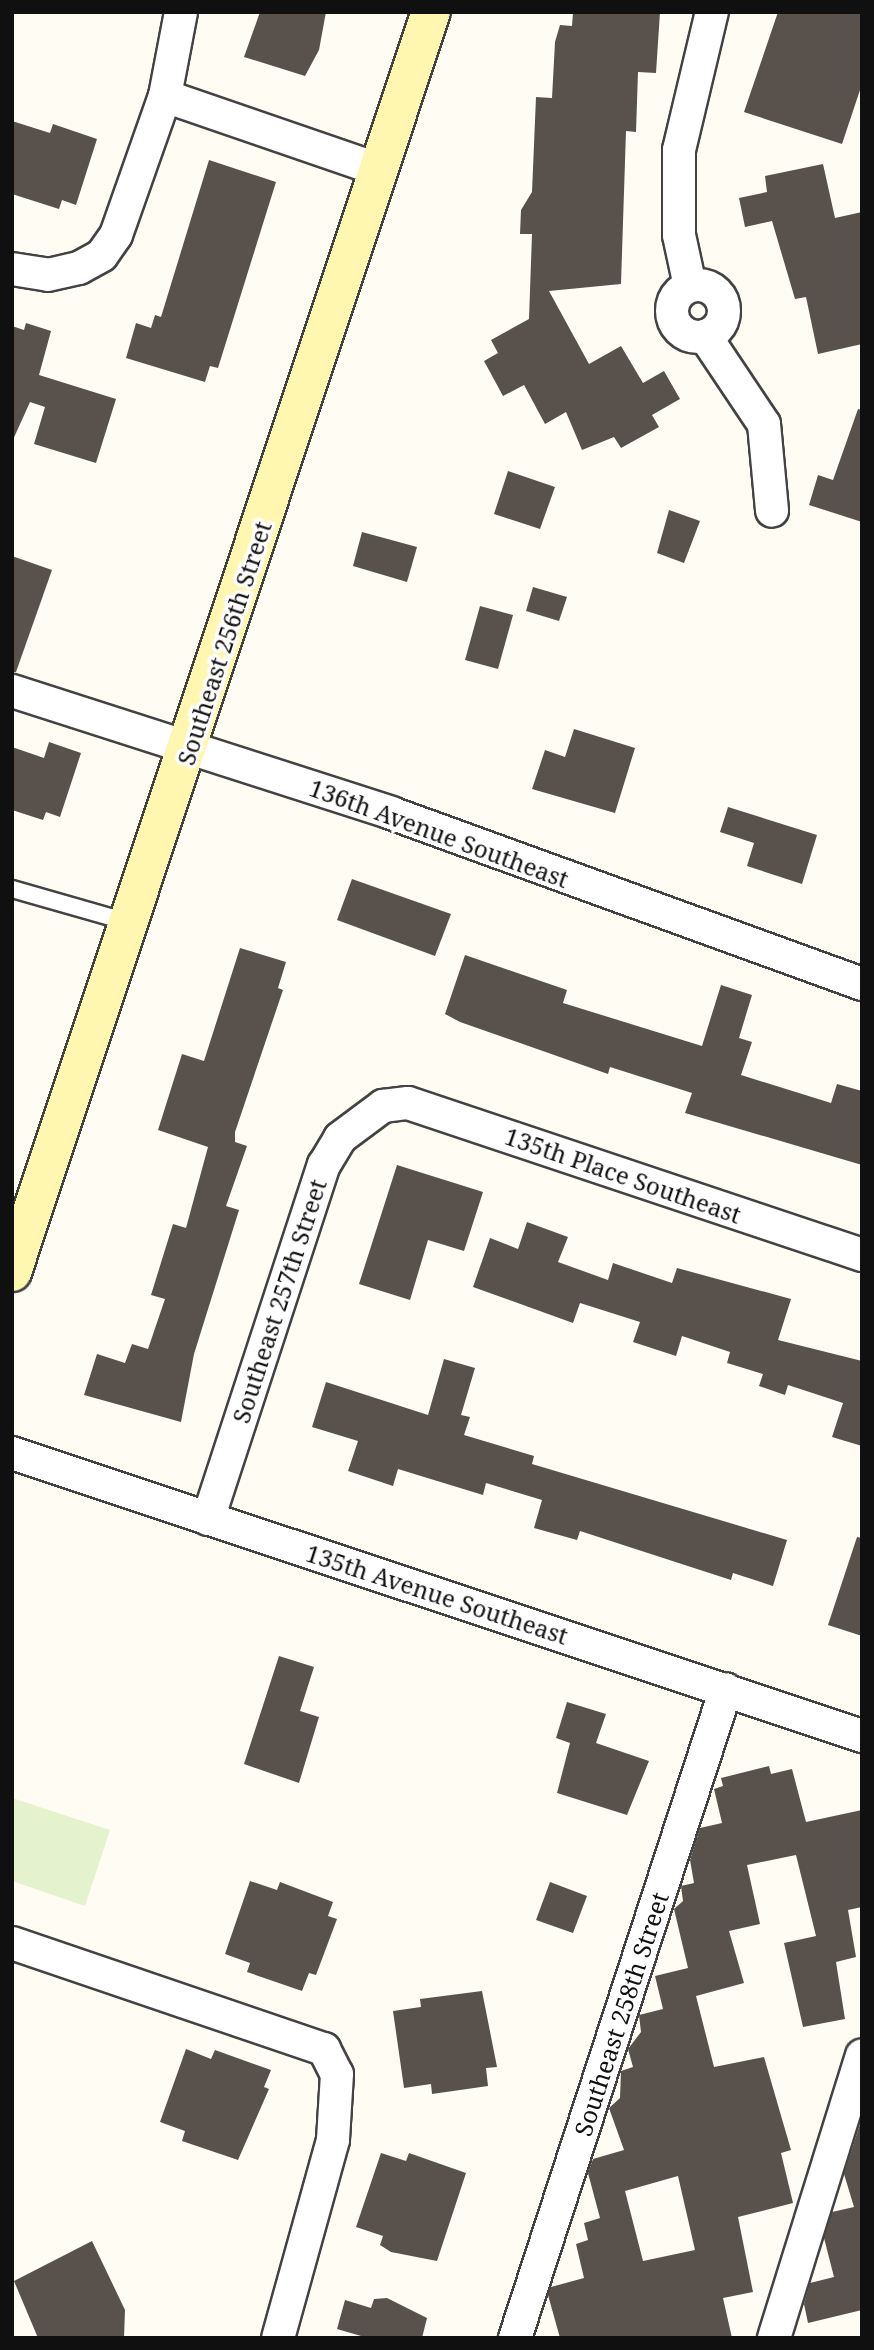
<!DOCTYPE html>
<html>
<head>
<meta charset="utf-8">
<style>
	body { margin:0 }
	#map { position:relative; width:874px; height:2350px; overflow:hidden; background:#fffdf3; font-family:"Noto Serif",serif }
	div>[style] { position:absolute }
	.pitch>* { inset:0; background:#e5f2ce }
	.building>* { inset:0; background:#59514c }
	.roads { filter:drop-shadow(2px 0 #434343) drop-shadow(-2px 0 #434343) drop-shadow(0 2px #434343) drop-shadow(0 -2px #434343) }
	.service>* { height:16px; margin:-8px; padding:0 8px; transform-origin:8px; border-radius:8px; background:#fff }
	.minor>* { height:32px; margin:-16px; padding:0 16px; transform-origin:16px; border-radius:16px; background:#fff }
	.minor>.ring { margin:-16px; padding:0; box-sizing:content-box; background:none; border:32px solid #fff; border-radius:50% }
	.secondary>* { height:38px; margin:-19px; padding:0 19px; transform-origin:19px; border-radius:19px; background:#fff7af }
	span { translate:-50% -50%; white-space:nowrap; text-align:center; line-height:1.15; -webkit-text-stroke:7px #fff; paint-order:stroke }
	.street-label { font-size:24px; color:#101010 }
	.frame { position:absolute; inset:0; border:14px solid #101010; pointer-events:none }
</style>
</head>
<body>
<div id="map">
	<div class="pitch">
		<i style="clip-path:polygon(12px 1798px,110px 1830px,85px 1906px,12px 1881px)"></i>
	</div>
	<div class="building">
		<i style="clip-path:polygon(260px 12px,326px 12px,319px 50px,305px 76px,244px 57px)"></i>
		<i style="clip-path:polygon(573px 12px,660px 12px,656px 73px,638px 72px,636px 132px,626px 131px,621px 284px,549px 291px,589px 364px,621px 346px,643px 383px,664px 371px,680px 399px,652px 415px,659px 427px,621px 448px,614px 437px,582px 450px,566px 412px,545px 424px,524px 385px,503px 396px,484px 361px,498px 353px,491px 340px,529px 319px,532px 234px,520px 234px,521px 210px,532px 192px,536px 97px,552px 98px,555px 42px,560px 25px,572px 26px)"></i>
		<i style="clip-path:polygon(778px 12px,862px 12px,862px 84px,842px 144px,744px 112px)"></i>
		<i style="clip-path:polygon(12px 121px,50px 133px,53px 124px,97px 139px,76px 205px,62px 200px,59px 209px,12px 194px)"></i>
		<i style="clip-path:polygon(209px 160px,276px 182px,218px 368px,210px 366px,205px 382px,126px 358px,136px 323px,151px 328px,155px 315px,161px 317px)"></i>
		<i style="clip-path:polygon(823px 164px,835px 218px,862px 212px,862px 344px,818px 354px,806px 297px,795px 299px,772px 221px,745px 227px,739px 198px,767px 192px,765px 176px)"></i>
		<i style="clip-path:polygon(26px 323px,51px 331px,39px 375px,116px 399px,96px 463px,34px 444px,45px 407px,30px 402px,12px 442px,12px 326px,24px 330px)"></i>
		<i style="clip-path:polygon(858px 409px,862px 410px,862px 522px,809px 505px,818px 475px,833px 480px)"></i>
		<i style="clip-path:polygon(508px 471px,555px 487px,540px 529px,494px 514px)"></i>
		<i style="clip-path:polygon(669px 510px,700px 521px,684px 563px,657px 553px)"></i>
		<i style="clip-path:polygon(362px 532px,417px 547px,407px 582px,353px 566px)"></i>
		<i style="clip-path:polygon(12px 556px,52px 570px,16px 672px,12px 672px)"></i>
		<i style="clip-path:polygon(533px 587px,567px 597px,559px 621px,526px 611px)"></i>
		<i style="clip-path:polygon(480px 606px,513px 615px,498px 669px,465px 660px)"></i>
		<i style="clip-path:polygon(574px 729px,635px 748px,615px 813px,532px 789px,545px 750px,565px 757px)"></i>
		<i style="clip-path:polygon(49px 742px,81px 753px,60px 817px,46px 812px,43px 820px,12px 810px,12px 747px,44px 758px)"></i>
		<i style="clip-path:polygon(728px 807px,817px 835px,802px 884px,747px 866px,754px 843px,720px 832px)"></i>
		<i style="clip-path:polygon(352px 879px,451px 914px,435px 956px,337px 920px)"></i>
		<i style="clip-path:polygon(240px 948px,286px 962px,278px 988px,283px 990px,235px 1132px,235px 1142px,247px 1146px,226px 1206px,239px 1210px,194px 1354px,181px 1422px,84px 1395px,97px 1354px,125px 1363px,132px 1344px,148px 1349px,165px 1299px,151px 1295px,173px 1224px,186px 1228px,208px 1147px,158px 1130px,182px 1054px,204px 1061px)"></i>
		<i style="clip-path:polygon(465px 955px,567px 990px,563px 1003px,702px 1046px,721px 985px,752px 995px,739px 1038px,752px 1042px,741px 1075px,831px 1103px,837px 1084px,862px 1091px,862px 1165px,685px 1113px,692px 1093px,610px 1067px,608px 1074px,460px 1022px,445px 1014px)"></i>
		<i style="clip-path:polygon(397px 1165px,483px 1192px,464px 1251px,428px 1240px,410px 1300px,359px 1284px)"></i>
		<i style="clip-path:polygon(527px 1222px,568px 1237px,558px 1262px,608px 1280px,613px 1263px,672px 1283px,677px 1268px,791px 1299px,778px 1340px,862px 1361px,862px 1446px,832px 1437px,843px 1403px,788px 1385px,785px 1395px,759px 1386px,763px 1374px,727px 1363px,730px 1352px,682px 1336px,676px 1356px,633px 1342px,640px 1322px,580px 1303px,573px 1323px,473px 1287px,490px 1238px,518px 1249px)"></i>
		<i style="clip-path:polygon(444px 1359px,475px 1368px,461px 1415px,470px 1417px,464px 1435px,534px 1456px,532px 1464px,787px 1540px,773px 1586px,733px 1573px,731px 1580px,580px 1531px,577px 1540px,534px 1528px,542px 1500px,486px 1483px,483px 1495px,398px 1469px,393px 1486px,348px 1471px,358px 1441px,312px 1427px,326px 1382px,428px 1415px)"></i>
		<i style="clip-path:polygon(857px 1537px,862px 1538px,862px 1636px,828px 1625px)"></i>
		<i style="clip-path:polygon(279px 1656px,314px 1667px,300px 1711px,319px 1717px,299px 1783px,244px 1764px)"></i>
		<i style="clip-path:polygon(567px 1702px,606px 1714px,596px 1743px,649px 1761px,627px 1815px,557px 1793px,570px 1743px,556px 1738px)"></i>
		<i style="clip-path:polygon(evenodd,769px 1766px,771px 1774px,792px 1769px,806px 1822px,862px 1810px,862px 1907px,848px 1910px,856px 1957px,836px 1962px,845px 2019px,803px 2027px,784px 1943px,816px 1936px,796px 1855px,747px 1865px,760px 1924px,729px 1931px,744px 1983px,696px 1996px,714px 2067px,764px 2057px,791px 2150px,781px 2153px,793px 2203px,738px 2217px,753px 2292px,723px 2298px,732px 2338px,560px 2338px,548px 2295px,551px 2287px,584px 2278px,576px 2244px,588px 2240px,584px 2223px,600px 2218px,588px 2173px,593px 2159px,624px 2150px,609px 2108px,620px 2098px,621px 2071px,633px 2067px,628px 2049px,641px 2032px,639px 2015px,663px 2009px,655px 1976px,688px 1968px,674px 1909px,683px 1901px,681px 1886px,694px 1883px,690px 1860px,700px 1828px,722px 1823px,714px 1789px,723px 1786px,721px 1778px,769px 1766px,678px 2176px,695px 2250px,643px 2261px,625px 2191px,678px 2176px)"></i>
		<i style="clip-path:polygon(250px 1881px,277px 1890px,280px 1882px,333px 1902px,328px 1916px,337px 1919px,316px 1975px,309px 1973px,302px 1991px,247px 1972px,250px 1963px,225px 1954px)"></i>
		<i style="clip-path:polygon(550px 1882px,587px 1896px,573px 1933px,536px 1920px)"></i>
		<i style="clip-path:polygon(482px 1991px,497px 2067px,486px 2068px,488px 2086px,432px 2094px,431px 2084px,404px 2088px,393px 2011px,421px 2007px,420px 1999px)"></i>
		<i style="clip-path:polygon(186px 2049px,211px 2059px,215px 2050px,271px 2070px,264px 2087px,269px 2089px,238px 2160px,182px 2141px,185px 2131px,160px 2122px)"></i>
		<i style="clip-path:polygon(862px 2118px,862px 2310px,808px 2323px,804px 2304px,810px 2283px,834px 2277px,824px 2238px,832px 2212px,854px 2207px,844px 2174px)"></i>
		<i style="clip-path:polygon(381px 2153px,406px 2161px,409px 2153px,466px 2173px,437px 2261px,391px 2252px,380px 2245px,383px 2236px,356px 2227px)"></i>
		<i style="clip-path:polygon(92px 2241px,125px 2310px,124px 2338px,38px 2338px,14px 2281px)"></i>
		<i style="clip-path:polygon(387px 2298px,427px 2318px,422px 2338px,368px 2338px,337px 2329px,345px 2300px,371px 2308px,374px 2299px)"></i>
	</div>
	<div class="roads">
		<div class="service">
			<i style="left:12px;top:889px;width:121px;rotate:15.9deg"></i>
		</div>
		<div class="minor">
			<i style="left:165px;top:96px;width:227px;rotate:19deg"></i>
			<i style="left:12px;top:269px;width:36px;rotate:9deg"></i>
			<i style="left:48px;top:275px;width:32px;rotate:-13deg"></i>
			<i style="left:79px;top:268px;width:26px;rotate:-29deg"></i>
			<i style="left:102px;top:255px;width:24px;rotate:-55deg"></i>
			<i style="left:116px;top:235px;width:147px;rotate:-70.6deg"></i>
			<i style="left:165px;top:96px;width:86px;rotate:-79.2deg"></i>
			<i class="ring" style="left:672px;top:285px;width:20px;height:20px"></i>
			<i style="left:690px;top:286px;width:52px;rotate:-102.2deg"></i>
			<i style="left:679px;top:235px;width:85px;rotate:-90deg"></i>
			<i style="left:679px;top:150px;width:142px;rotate:-76.6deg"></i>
			<i style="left:705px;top:336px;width:106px;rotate:56.2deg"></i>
			<i style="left:764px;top:424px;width:87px;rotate:84.7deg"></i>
			<i style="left:12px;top:691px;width:398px;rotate:17.8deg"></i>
			<i style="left:391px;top:813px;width:501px;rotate:19.95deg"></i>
			<i style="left:12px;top:1453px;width:896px;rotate:18.41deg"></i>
			<i style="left:208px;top:1519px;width:373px;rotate:-71.9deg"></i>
			<i style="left:324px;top:1165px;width:31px;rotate:-59deg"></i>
			<i style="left:340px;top:1138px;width:54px;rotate:-36.7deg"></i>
			<i style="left:383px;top:1106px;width:25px;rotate:-7deg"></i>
			<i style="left:408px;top:1103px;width:479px;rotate:18.5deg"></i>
			<i style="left:12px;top:1943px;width:330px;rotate:18.8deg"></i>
			<i style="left:324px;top:2049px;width:28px;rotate:63deg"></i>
			<i style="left:337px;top:2074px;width:66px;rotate:93.5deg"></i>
			<i style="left:333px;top:2140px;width:205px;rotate:105.5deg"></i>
			<i style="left:515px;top:2338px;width:682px;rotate:-71.99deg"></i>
			<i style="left:774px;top:2338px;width:296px;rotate:-72.7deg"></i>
		</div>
		<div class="secondary">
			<i style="left:12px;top:1272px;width:1328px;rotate:-71.61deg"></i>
		</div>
	</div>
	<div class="street-label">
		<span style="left:224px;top:643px;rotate:-72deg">Southeast 256th Street</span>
		<span style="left:439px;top:833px;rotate:20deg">136th Avenue Southeast</span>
		<span style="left:623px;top:1175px;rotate:19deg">135th Place Southeast</span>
		<span style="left:279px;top:1301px;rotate:-72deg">Southeast 257th Street</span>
		<span style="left:437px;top:1594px;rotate:18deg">135th Avenue Southeast</span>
		<span style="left:621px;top:2014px;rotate:-72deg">Southeast 258th Street</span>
	</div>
	<div class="frame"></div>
</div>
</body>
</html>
